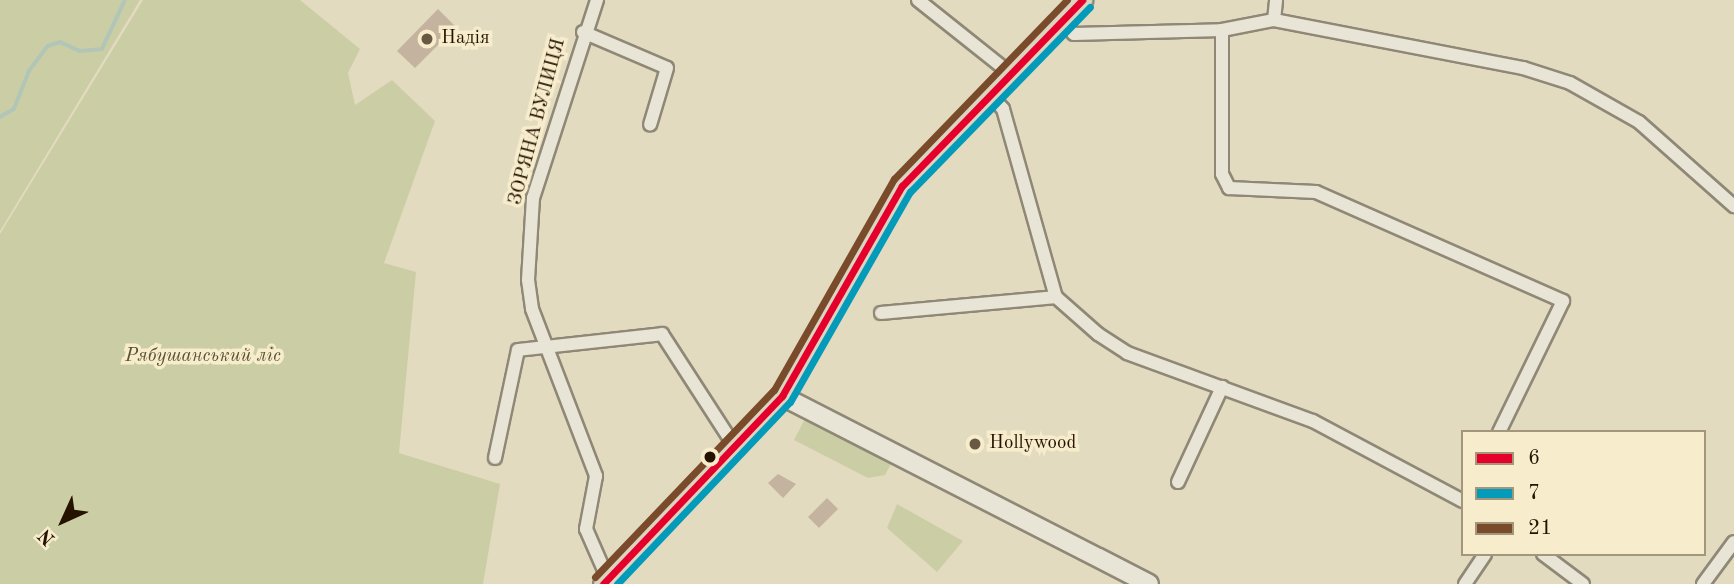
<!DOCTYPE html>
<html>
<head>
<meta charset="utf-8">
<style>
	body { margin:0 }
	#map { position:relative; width:1734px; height:584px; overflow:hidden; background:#e3dbc0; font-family:"Old Standard TT",serif }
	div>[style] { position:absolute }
	.green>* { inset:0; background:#cbcea4 }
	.stream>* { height:3.5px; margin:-1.75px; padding:0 1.75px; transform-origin:1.75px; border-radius:1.75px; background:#b1c6b6 }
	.building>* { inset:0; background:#c4b39e }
	.roads { filter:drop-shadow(2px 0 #8f8876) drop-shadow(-2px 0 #8f8876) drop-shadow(0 2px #8f8876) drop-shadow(0 -2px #8f8876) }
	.street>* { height:12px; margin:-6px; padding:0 6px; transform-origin:6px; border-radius:6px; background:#e8e4d6 }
	.secondary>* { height:18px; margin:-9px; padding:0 9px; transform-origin:9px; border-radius:9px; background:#e8e4d6 }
	.primary>* { height:19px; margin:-9.5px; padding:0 9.5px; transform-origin:9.5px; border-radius:9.5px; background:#dbd4c1 }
	.bus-1>* { height:7px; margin:-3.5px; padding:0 3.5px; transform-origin:3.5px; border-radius:3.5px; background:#e4002b }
	.bus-2>* { height:7px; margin:-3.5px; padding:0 3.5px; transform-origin:3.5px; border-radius:3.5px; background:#049ab9 }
	.bus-3>* { height:7px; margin:-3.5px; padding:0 3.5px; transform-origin:3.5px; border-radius:3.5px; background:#7a4b2a }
	.dots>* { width:19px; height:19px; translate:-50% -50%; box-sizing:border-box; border:4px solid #f7edcc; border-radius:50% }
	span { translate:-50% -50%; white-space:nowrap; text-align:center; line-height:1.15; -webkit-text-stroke:7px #f7edcc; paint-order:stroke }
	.poi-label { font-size:19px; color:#251300 }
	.left { translate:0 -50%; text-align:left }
	.street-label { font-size:19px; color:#251300 }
	.park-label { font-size:19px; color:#585132; font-style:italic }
	.legend { position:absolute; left:1461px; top:430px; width:245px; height:126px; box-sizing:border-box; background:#f7edcc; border:2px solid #a3967a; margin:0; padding:9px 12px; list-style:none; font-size:21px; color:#251300 }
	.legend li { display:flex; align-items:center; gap:14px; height:35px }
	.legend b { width:35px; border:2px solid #a3967a }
	.north { position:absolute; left:28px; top:486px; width:70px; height:70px; -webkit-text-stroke:5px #f7edcc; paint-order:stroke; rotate:225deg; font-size:19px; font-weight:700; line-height:28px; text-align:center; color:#251300 }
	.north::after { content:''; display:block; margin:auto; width:24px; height:32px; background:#251300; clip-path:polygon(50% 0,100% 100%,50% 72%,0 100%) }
</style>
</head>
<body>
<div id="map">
	<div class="green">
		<i style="clip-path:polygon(0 0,140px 0,0 231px)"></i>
		<i style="clip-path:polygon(143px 0,300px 0,360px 49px,348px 73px,355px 105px,392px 80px,435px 121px,384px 263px,416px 272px,399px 453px,500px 484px,483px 584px,0 584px,0 234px)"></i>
		<i style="clip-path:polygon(806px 417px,892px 462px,885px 475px,868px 478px,794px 440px)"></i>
		<i style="clip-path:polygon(897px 504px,963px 541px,937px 572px,887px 528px)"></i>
	</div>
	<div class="stream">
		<i style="left:0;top:117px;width:16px;rotate:-30deg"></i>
		<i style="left:14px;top:109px;width:41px;rotate:-68.5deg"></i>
		<i style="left:29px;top:71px;width:31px;rotate:-53deg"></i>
		<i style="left:48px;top:46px;width:13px;rotate:-18deg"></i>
		<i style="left:60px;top:42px;width:22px;rotate:24deg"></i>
		<i style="left:80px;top:51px;width:22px;rotate:-5deg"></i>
		<i style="left:102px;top:49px;width:54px;rotate:-64.9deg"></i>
	</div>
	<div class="building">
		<i style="clip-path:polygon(438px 9px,456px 27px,415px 68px,397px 51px)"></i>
		<i style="clip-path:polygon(778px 474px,796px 484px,783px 498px,768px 483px)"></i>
		<i style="clip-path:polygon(827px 498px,838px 509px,819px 528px,808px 517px)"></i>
	</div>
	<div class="roads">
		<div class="street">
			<i style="left:597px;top:0;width:208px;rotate:107.9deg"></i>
			<i style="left:533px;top:198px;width:82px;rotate:93.5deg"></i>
			<i style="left:528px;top:280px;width:29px;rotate:82deg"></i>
			<i style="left:532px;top:309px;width:179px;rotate:69deg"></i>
			<i style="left:596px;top:476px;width:54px;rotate:100.7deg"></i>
			<i style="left:586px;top:529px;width:55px;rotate:66.3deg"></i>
			<i style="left:918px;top:0;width:119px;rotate:38.5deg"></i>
			<i style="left:1274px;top:20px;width:20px;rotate:-84deg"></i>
			<i style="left:1062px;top:22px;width:17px;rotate:45deg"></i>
			<i style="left:1074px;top:34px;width:148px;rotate:-1.5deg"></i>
			<i style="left:1222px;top:30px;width:53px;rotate:-10.9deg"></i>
			<i style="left:1274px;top:20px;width:254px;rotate:10.9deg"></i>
			<i style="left:1523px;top:68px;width:49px;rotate:17.7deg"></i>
			<i style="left:1570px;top:83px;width:79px;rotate:29.5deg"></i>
			<i style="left:1639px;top:122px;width:127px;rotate:41.5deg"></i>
			<i style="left:1222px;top:30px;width:144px;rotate:90deg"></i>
			<i style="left:1222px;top:174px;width:16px;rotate:63deg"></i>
			<i style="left:1229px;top:188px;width:87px;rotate:2.6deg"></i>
			<i style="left:1316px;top:192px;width:270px;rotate:23.8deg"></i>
			<i style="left:1563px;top:301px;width:146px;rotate:116deg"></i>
			<i style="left:583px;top:32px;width:91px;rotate:23.2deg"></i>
			<i style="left:667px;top:68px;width:59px;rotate:106.6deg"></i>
			<i style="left:990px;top:95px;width:19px;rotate:47deg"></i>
			<i style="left:1003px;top:109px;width:195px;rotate:74.3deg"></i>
			<i style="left:1056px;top:297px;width:56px;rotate:41.4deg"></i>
			<i style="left:1098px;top:334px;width:35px;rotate:33deg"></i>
			<i style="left:1127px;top:353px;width:198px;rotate:20.1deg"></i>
			<i style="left:1313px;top:421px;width:170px;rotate:28.1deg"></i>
			<i style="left:881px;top:313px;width:176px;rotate:-5.2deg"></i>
			<i style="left:495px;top:458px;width:110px;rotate:-78deg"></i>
			<i style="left:518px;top:350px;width:145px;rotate:-6.3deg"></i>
			<i style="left:662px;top:334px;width:138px;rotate:57.1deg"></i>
			<i style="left:1178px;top:482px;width:105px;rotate:-65.1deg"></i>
			<i style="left:1543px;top:554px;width:50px;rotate:36.9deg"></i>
			<i style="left:1465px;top:584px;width:36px;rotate:-56deg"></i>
			<i style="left:1703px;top:584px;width:52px;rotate:-53.6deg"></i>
		</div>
		<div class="secondary">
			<i style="left:782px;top:396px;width:412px;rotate:27.1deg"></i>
		</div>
		<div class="primary">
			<i style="left:603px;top:584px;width:260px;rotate:-46.4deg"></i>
			<i style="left:782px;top:396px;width:242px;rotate:-60.3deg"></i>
			<i style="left:902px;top:186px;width:259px;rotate:-45.9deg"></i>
		</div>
	</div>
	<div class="bus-1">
		<i style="left:603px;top:584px;width:260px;rotate:-46.4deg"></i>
		<i style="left:782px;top:396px;width:242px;rotate:-60.3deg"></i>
		<i style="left:902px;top:186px;width:259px;rotate:-45.9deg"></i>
	</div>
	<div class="bus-2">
		<i style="left:617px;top:584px;width:251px;rotate:-46.5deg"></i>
		<i style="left:790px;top:402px;width:242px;rotate:-60.3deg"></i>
		<i style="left:910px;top:192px;width:258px;rotate:-45.8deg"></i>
	</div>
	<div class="bus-3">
		<i style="left:595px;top:577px;width:259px;rotate:-46.3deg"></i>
		<i style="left:774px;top:390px;width:243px;rotate:-60.4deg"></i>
		<i style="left:894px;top:179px;width:249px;rotate:-46deg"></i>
	</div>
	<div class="dots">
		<i style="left:427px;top:39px;background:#685943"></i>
		<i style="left:975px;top:444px;background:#685943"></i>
		<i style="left:710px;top:457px;background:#251300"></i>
	</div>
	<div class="poi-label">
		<span class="left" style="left:441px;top:39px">Надія</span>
		<span class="left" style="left:989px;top:444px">Hollywood</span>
	</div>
	<div class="street-label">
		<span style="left:538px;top:122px;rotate:-75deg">ЗОРЯНА ВУЛИЦЯ</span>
	</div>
	<div class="park-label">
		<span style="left:203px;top:357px">Рябушанський ліс</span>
	</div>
	<ul class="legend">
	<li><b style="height:9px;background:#e4002b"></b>6</li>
	<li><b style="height:9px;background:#049ab9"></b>7</li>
	<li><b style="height:9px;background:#7a4b2a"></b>21</li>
	</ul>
	<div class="north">N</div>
</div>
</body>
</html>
